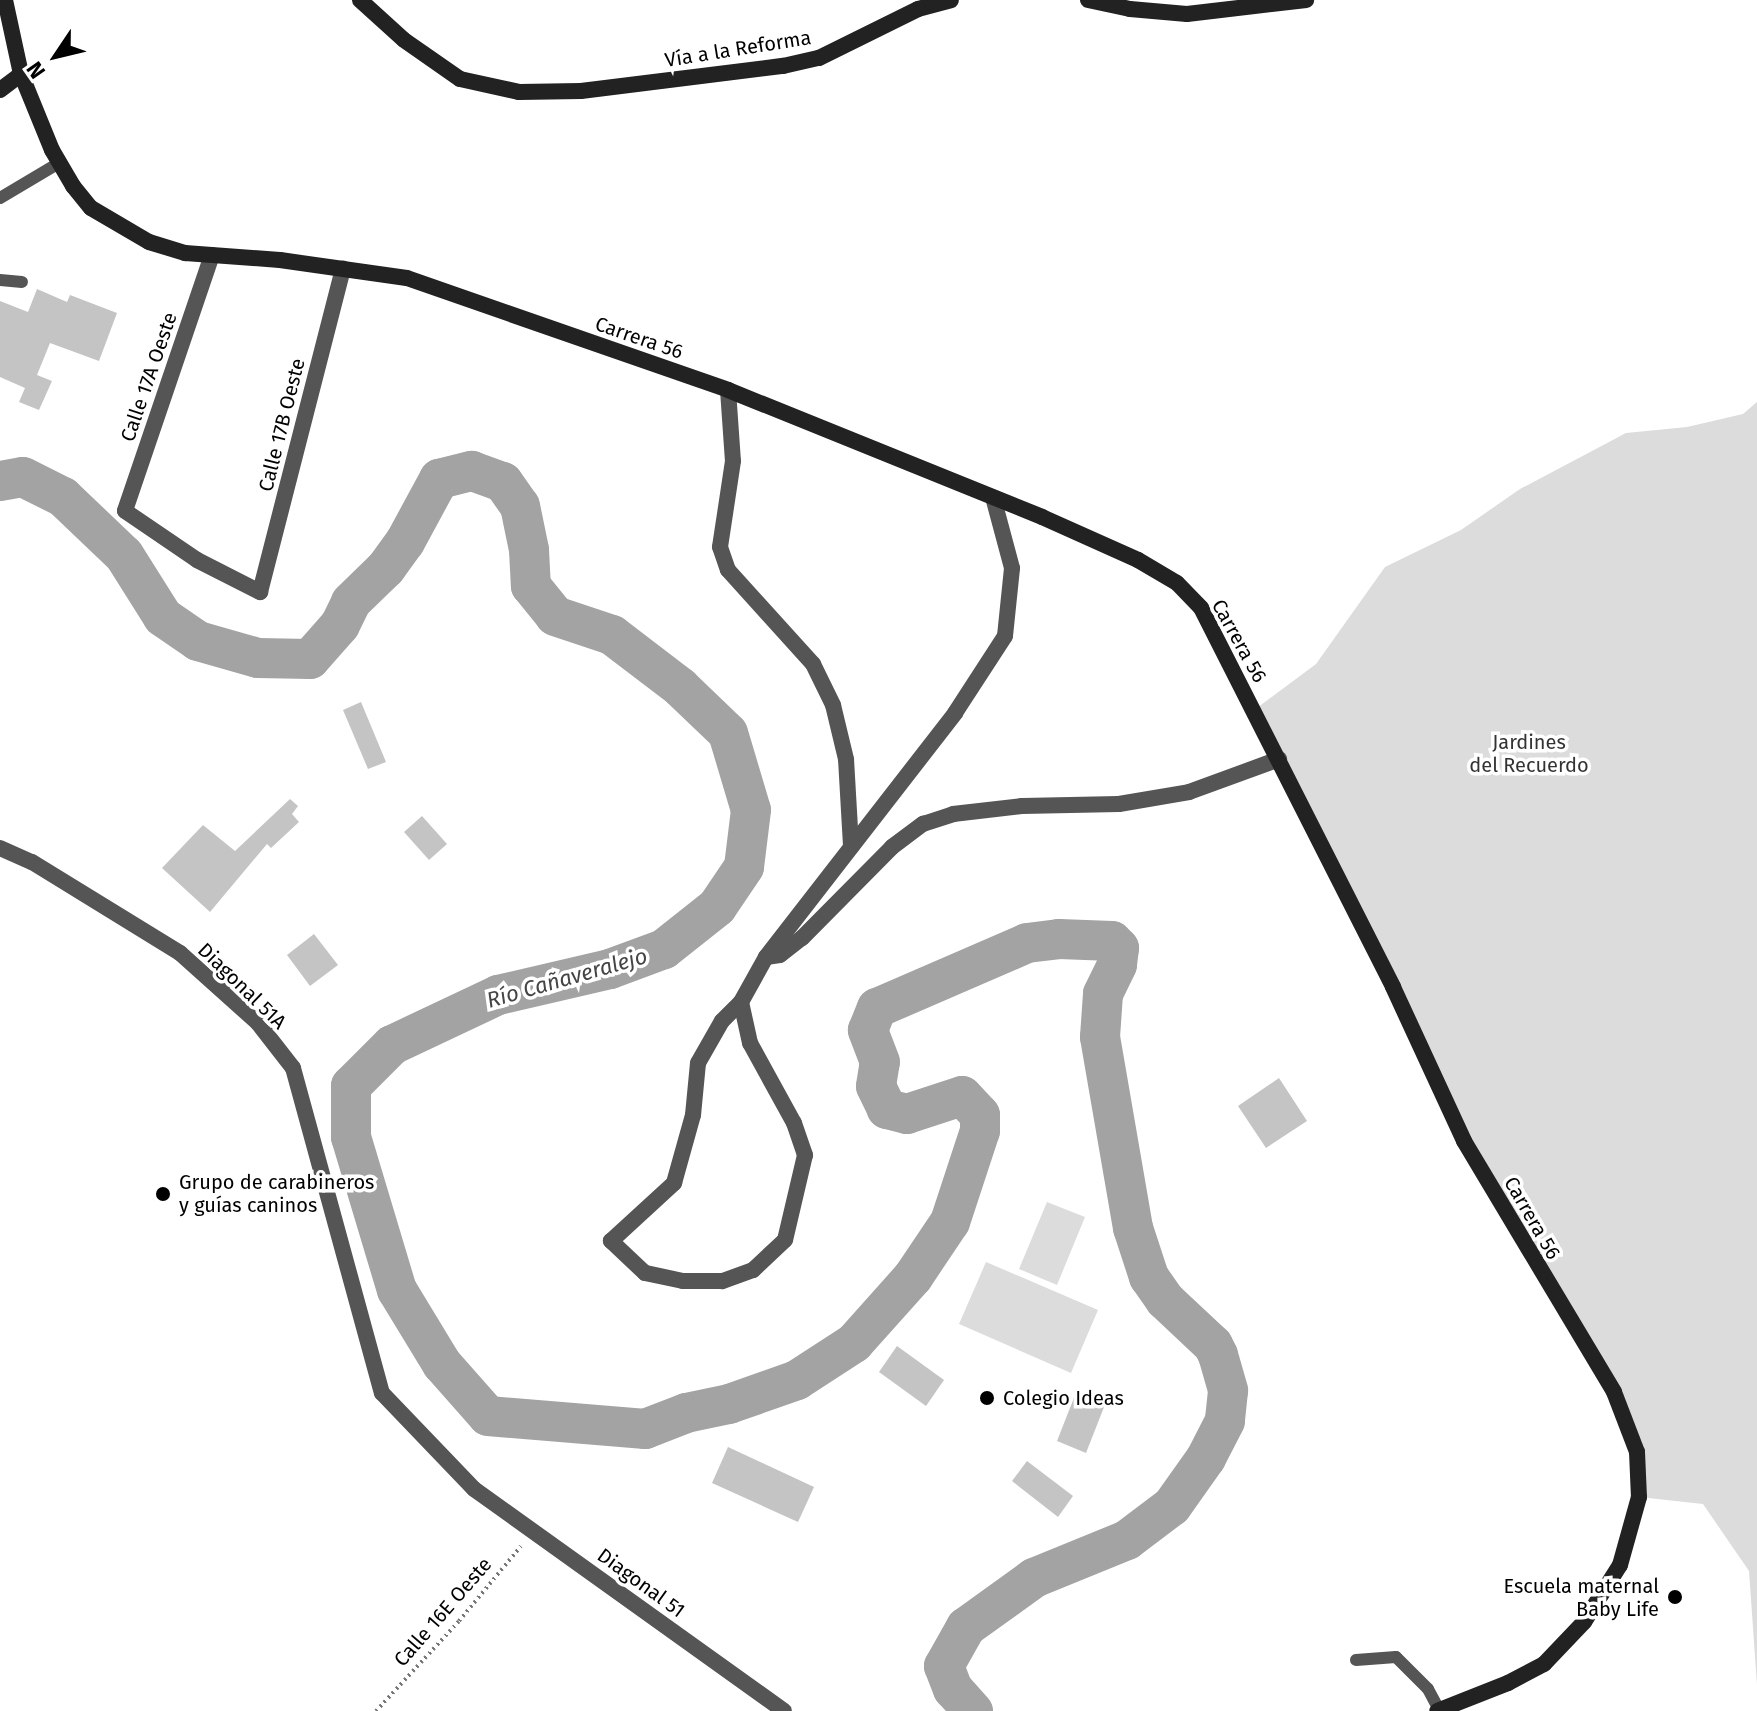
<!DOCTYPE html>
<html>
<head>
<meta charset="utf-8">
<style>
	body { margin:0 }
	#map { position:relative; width:1757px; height:1711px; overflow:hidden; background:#fff; font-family:"Fira Sans",sans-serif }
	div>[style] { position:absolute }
	.green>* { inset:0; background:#dcdcdc }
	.river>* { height:40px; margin:-20px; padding:0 20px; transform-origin:20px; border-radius:20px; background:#a3a3a3 }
	.building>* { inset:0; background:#c4c4c4 }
	.path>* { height:4px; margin-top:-2px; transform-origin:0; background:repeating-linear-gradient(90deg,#777 0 2px,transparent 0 6px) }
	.lane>* { height:12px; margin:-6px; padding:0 6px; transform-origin:6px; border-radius:6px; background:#555 }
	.street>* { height:16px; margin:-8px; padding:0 8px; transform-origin:8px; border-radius:8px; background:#555 }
	.secondary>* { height:16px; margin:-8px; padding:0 8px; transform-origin:8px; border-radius:8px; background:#222 }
	.dots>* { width:22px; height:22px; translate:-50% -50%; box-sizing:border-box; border:4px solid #fff; border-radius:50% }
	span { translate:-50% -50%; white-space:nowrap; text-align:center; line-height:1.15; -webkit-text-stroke:7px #fff; paint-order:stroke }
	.street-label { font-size:20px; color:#000 }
	.park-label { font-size:20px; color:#333 }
	.poi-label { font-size:20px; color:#000 }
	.left { translate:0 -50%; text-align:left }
	.right { translate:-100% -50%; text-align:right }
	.water-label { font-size:22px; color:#444; font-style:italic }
	.north { position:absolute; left:16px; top:16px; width:80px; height:80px; -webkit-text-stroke:6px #fff; paint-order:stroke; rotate:235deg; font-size:22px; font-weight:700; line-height:32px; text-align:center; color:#000 }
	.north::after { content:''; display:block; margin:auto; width:28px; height:36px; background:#000; clip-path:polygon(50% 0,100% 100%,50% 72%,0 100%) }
</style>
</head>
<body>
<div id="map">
	<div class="green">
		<i style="clip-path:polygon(1757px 402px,1757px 1685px,1749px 1571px,1703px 1504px,1639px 1497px,1637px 1452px,1614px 1392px,1536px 1266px,1254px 710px,1316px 664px,1385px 567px,1461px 530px,1520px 489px,1626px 433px,1687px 427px,1743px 414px)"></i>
		<i style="clip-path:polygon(1047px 1202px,1085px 1217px,1057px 1285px,1019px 1269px)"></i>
		<i style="clip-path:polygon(986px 1262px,1098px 1310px,1071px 1373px,959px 1324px)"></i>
	</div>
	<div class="river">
		<i style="left:0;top:481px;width:23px;rotate:-10deg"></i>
		<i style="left:23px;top:477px;width:45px;rotate:26.6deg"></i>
		<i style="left:63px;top:497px;width:84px;rotate:43.6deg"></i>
		<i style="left:124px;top:555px;width:73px;rotate:57.8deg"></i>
		<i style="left:163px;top:617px;width:42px;rotate:34.4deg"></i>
		<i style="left:198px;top:641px;width:62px;rotate:15.8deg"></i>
		<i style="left:258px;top:658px;width:52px;rotate:1.1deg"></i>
		<i style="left:310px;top:659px;width:45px;rotate:-48.6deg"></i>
		<i style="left:340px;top:625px;width:25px;rotate:-64deg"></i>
		<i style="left:351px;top:602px;width:49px;rotate:-44.2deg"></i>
		<i style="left:386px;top:568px;width:32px;rotate:-54deg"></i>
		<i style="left:405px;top:542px;width:72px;rotate:-61.6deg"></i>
		<i style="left:439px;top:479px;width:34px;rotate:-14deg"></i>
		<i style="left:472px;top:471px;width:33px;rotate:20deg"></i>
		<i style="left:503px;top:482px;width:29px;rotate:55deg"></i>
		<i style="left:520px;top:506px;width:45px;rotate:78.4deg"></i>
		<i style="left:529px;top:550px;width:36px;rotate:87deg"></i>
		<i style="left:531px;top:586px;width:38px;rotate:51deg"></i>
		<i style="left:555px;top:616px;width:60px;rotate:18.4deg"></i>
		<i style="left:612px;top:635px;width:86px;rotate:37.4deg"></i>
		<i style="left:680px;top:687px;width:66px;rotate:43.8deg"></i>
		<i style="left:728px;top:733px;width:80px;rotate:73.4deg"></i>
		<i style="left:751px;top:810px;width:57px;rotate:97deg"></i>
		<i style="left:744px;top:867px;width:48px;rotate:124deg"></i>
		<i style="left:717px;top:907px;width:68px;rotate:141.6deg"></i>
		<i style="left:664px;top:949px;width:58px;rotate:159.7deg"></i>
		<i style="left:610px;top:969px;width:115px;rotate:166.9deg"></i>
		<i style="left:498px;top:995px;width:117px;rotate:154.7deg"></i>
		<i style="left:392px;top:1045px;width:58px;rotate:135deg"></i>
		<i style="left:351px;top:1086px;width:51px;rotate:90deg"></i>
		<i style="left:351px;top:1137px;width:160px;rotate:73.3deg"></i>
		<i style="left:397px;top:1290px;width:87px;rotate:58.7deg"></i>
		<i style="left:442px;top:1364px;width:69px;rotate:48.5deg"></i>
		<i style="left:488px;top:1416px;width:158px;rotate:4.7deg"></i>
		<i style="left:645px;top:1429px;width:44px;rotate:-21.3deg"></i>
		<i style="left:686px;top:1413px;width:44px;rotate:-11.8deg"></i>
		<i style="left:729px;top:1404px;width:72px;rotate:-19.4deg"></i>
		<i style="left:797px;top:1380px;width:68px;rotate:-33deg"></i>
		<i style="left:854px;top:1343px;width:89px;rotate:-48.2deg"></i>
		<i style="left:913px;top:1277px;width:66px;rotate:-56.1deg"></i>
		<i style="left:950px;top:1222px;width:96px;rotate:-71.8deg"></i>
		<i style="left:980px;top:1131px;width:16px;rotate:-90deg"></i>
		<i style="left:980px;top:1115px;width:26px;rotate:-133deg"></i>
		<i style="left:962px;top:1096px;width:58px;rotate:161.9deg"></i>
		<i style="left:907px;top:1114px;width:21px;rotate:-166deg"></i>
		<i style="left:887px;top:1109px;width:25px;rotate:-116deg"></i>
		<i style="left:876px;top:1086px;width:24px;rotate:-81deg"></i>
		<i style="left:880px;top:1062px;width:34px;rotate:-111deg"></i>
		<i style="left:868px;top:1030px;width:24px;rotate:-68deg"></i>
		<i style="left:877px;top:1008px;width:163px;rotate:-23.4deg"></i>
		<i style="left:1027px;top:943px;width:32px;rotate:-7deg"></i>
		<i style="left:1059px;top:939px;width:53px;rotate:2.2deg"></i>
		<i style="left:1112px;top:941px;width:10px;rotate:45deg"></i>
		<i style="left:1119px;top:948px;width:17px;rotate:97deg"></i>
		<i style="left:1117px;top:965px;width:32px;rotate:116deg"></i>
		<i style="left:1103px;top:994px;width:43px;rotate:94deg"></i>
		<i style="left:1100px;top:1037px;width:194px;rotate:80.2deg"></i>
		<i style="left:1133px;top:1228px;width:52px;rotate:71.9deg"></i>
		<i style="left:1149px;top:1277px;width:28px;rotate:55deg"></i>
		<i style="left:1165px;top:1300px;width:66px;rotate:43.2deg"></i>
		<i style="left:1213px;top:1345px;width:11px;rotate:63deg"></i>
		<i style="left:1218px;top:1355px;width:37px;rotate:74deg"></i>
		<i style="left:1228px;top:1391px;width:30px;rotate:96deg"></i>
		<i style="left:1225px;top:1421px;width:42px;rotate:117.2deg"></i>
		<i style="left:1206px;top:1458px;width:59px;rotate:125.3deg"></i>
		<i style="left:1172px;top:1506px;width:56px;rotate:142.9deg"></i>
		<i style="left:1127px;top:1540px;width:100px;rotate:157.8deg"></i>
		<i style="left:1034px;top:1578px;width:84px;rotate:144.2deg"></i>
		<i style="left:966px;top:1627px;width:45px;rotate:119.4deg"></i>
		<i style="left:944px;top:1666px;width:25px;rotate:69deg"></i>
		<i style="left:953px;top:1689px;width:30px;rotate:48deg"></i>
	</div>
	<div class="building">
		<i style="clip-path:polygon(37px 289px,67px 302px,70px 295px,117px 313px,99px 361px,50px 343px,37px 375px,52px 381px,39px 410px,19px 402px,25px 388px,0 377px,0 301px,28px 312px)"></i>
		<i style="clip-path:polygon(361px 702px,386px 762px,368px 769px,343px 710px)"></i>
		<i style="clip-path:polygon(290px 799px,298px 806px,292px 814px,299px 822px,271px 848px,267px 844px,210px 912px,162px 868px,203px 825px,235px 851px)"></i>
		<i style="clip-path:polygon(422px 816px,447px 844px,429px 860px,404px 832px)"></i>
		<i style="clip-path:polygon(314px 934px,338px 965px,310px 986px,287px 955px)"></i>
		<i style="clip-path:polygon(1279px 1078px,1307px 1121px,1266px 1148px,1238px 1106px)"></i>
		<i style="clip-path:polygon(897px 1346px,944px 1380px,926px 1406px,879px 1372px)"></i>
		<i style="clip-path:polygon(1077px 1390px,1106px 1402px,1086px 1453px,1057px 1441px)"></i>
		<i style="clip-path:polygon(728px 1447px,814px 1487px,798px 1522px,712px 1483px)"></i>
		<i style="clip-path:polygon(1027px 1461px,1073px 1496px,1058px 1517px,1012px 1481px)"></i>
	</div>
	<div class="path">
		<i style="left:376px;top:1711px;width:122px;rotate:-47.3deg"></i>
		<i style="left:459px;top:1621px;width:97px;rotate:-50.4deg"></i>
	</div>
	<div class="lane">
		<i style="left:0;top:198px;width:69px;rotate:-30.7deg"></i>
		<i style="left:0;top:280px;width:22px;rotate:5deg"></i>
		<i style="left:1356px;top:1660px;width:40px;rotate:-4.3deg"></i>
		<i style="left:1396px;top:1657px;width:45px;rotate:45deg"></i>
		<i style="left:1428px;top:1689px;width:24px;rotate:62deg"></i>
	</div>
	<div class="street">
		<i style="left:212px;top:255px;width:270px;rotate:108.8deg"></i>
		<i style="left:125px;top:511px;width:87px;rotate:34.2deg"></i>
		<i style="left:197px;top:560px;width:71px;rotate:26.9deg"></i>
		<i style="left:260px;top:592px;width:334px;rotate:-75.6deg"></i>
		<i style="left:728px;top:390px;width:71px;rotate:86deg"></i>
		<i style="left:733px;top:461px;width:87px;rotate:98.6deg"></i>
		<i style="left:720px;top:547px;width:24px;rotate:71deg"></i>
		<i style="left:728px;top:570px;width:127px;rotate:47.9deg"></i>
		<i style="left:813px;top:664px;width:46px;rotate:64deg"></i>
		<i style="left:833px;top:705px;width:56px;rotate:76.5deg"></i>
		<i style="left:846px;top:759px;width:88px;rotate:86.7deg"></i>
		<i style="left:0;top:848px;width:35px;rotate:24deg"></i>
		<i style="left:32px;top:862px;width:174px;rotate:31.6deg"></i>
		<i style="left:180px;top:953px;width:105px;rotate:41.9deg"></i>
		<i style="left:258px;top:1023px;width:57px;rotate:52.1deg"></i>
		<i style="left:293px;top:1068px;width:337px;rotate:74.7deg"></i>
		<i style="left:382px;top:1393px;width:133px;rotate:46.2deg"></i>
		<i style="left:474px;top:1489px;width:381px;rotate:35.6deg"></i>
		<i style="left:766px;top:957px;width:14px;rotate:-8deg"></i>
		<i style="left:780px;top:955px;width:28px;rotate:-38deg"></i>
		<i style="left:802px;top:938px;width:128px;rotate:-45.3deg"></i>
		<i style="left:892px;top:847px;width:39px;rotate:-37deg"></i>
		<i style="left:923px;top:824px;width:32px;rotate:-18deg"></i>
		<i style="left:953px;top:814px;width:69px;rotate:-6.6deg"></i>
		<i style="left:1022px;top:806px;width:97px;rotate:-1.2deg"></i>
		<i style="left:1119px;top:804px;width:71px;rotate:-9.7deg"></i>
		<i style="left:1189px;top:792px;width:96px;rotate:-20.1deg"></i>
		<i style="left:741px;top:1002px;width:42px;rotate:77.6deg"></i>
		<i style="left:750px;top:1043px;width:91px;rotate:61.2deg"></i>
		<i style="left:794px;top:1123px;width:34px;rotate:71deg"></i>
		<i style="left:805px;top:1155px;width:87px;rotate:103.2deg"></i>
		<i style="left:785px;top:1240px;width:44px;rotate:136.8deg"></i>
		<i style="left:753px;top:1270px;width:33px;rotate:160deg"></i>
		<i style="left:722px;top:1281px;width:39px;rotate:180deg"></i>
		<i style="left:683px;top:1281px;width:39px;rotate:-168deg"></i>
		<i style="left:645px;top:1273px;width:47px;rotate:-136.7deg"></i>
		<i style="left:611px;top:1241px;width:86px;rotate:-42.6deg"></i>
		<i style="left:674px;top:1183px;width:71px;rotate:-74.4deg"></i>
		<i style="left:693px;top:1115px;width:52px;rotate:-84.5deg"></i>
		<i style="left:698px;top:1063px;width:48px;rotate:-60.3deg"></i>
		<i style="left:722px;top:1021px;width:27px;rotate:-45deg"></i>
		<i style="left:741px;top:1002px;width:51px;rotate:-60.9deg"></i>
		<i style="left:766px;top:957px;width:309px;rotate:-52.2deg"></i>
		<i style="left:955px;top:713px;width:92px;rotate:-57deg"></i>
		<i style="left:1005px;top:636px;width:68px;rotate:-84.1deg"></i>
		<i style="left:1012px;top:568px;width:73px;rotate:-105deg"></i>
	</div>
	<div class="secondary">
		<i style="left:5px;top:0;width:76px;rotate:77.8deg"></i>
		<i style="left:21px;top:74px;width:82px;rotate:67.8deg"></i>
		<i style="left:52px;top:150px;width:42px;rotate:59.7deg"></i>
		<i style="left:73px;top:186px;width:28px;rotate:51deg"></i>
		<i style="left:91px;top:208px;width:67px;rotate:30.4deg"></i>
		<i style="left:149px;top:242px;width:38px;rotate:17deg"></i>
		<i style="left:185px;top:253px;width:95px;rotate:4.2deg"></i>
		<i style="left:280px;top:260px;width:128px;rotate:8.1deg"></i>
		<i style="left:407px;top:278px;width:340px;rotate:19.2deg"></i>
		<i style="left:728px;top:390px;width:339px;rotate:22deg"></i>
		<i style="left:1042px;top:517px;width:105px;rotate:24.1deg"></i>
		<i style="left:1138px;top:560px;width:45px;rotate:30.5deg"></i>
		<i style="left:1177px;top:583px;width:35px;rotate:46deg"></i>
		<i style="left:1201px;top:608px;width:425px;rotate:63.1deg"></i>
		<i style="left:1393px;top:987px;width:170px;rotate:65.2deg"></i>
		<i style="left:1464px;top:1141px;width:292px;rotate:59.1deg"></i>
		<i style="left:1614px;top:1392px;width:64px;rotate:69deg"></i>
		<i style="left:1637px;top:1452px;width:45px;rotate:87.5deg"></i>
		<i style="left:1639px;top:1497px;width:71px;rotate:105.6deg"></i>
		<i style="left:1620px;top:1565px;width:67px;rotate:122.3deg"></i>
		<i style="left:1584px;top:1622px;width:58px;rotate:133.6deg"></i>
		<i style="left:1544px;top:1664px;width:41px;rotate:152.2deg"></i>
		<i style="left:1508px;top:1683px;width:76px;rotate:158.5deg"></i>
		<i style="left:360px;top:0;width:59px;rotate:42.3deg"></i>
		<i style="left:404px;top:40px;width:68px;rotate:34.9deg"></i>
		<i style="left:460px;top:79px;width:60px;rotate:12.4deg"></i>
		<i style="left:519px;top:92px;width:62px;rotate:-0.9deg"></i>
		<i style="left:581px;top:91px;width:204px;rotate:-7.1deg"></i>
		<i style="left:783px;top:66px;width:37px;rotate:-13deg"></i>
		<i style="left:819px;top:58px;width:110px;rotate:-26.3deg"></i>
		<i style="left:918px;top:9px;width:34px;rotate:-15deg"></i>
		<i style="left:1088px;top:0;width:43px;rotate:12.1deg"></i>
		<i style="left:1130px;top:9px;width:57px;rotate:5deg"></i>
		<i style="left:1187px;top:14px;width:120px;rotate:-6.7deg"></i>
		<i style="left:0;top:90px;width:26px;rotate:-37deg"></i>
	</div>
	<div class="dots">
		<i style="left:163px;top:1194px;background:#000"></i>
		<i style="left:987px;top:1398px;background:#000"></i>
		<i style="left:1675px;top:1597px;background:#000"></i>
	</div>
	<div class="street-label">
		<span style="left:738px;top:49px;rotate:-9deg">Vía a la Reforma</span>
		<span style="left:639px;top:338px;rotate:19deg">Carrera 56</span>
		<span style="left:149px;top:377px;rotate:-71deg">Calle 17A Oeste</span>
		<span style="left:282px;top:425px;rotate:-76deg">Calle 17B Oeste</span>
		<span style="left:1239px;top:641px;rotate:61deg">Carrera 56</span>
		<span style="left:242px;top:986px;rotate:44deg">Diagonal 51A</span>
		<span style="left:1532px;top:1218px;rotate:60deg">Carrera 56</span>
		<span style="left:641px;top:1583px;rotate:36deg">Diagonal 51</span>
		<span style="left:443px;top:1612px;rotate:-49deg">Calle 16E Oeste</span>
	</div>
	<div class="park-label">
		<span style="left:1529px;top:754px">Jardines<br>del Recuerdo</span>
	</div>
	<div class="poi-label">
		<span class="left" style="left:179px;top:1194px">Grupo de carabineros<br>y guías caninos</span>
		<span class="left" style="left:1003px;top:1398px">Colegio Ideas</span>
		<span class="right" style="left:1659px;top:1598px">Escuela maternal<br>Baby Life</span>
	</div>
	<div class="water-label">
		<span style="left:567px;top:978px;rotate:-16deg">Río Cañaveralejo</span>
	</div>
	<div class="north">N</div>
</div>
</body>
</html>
